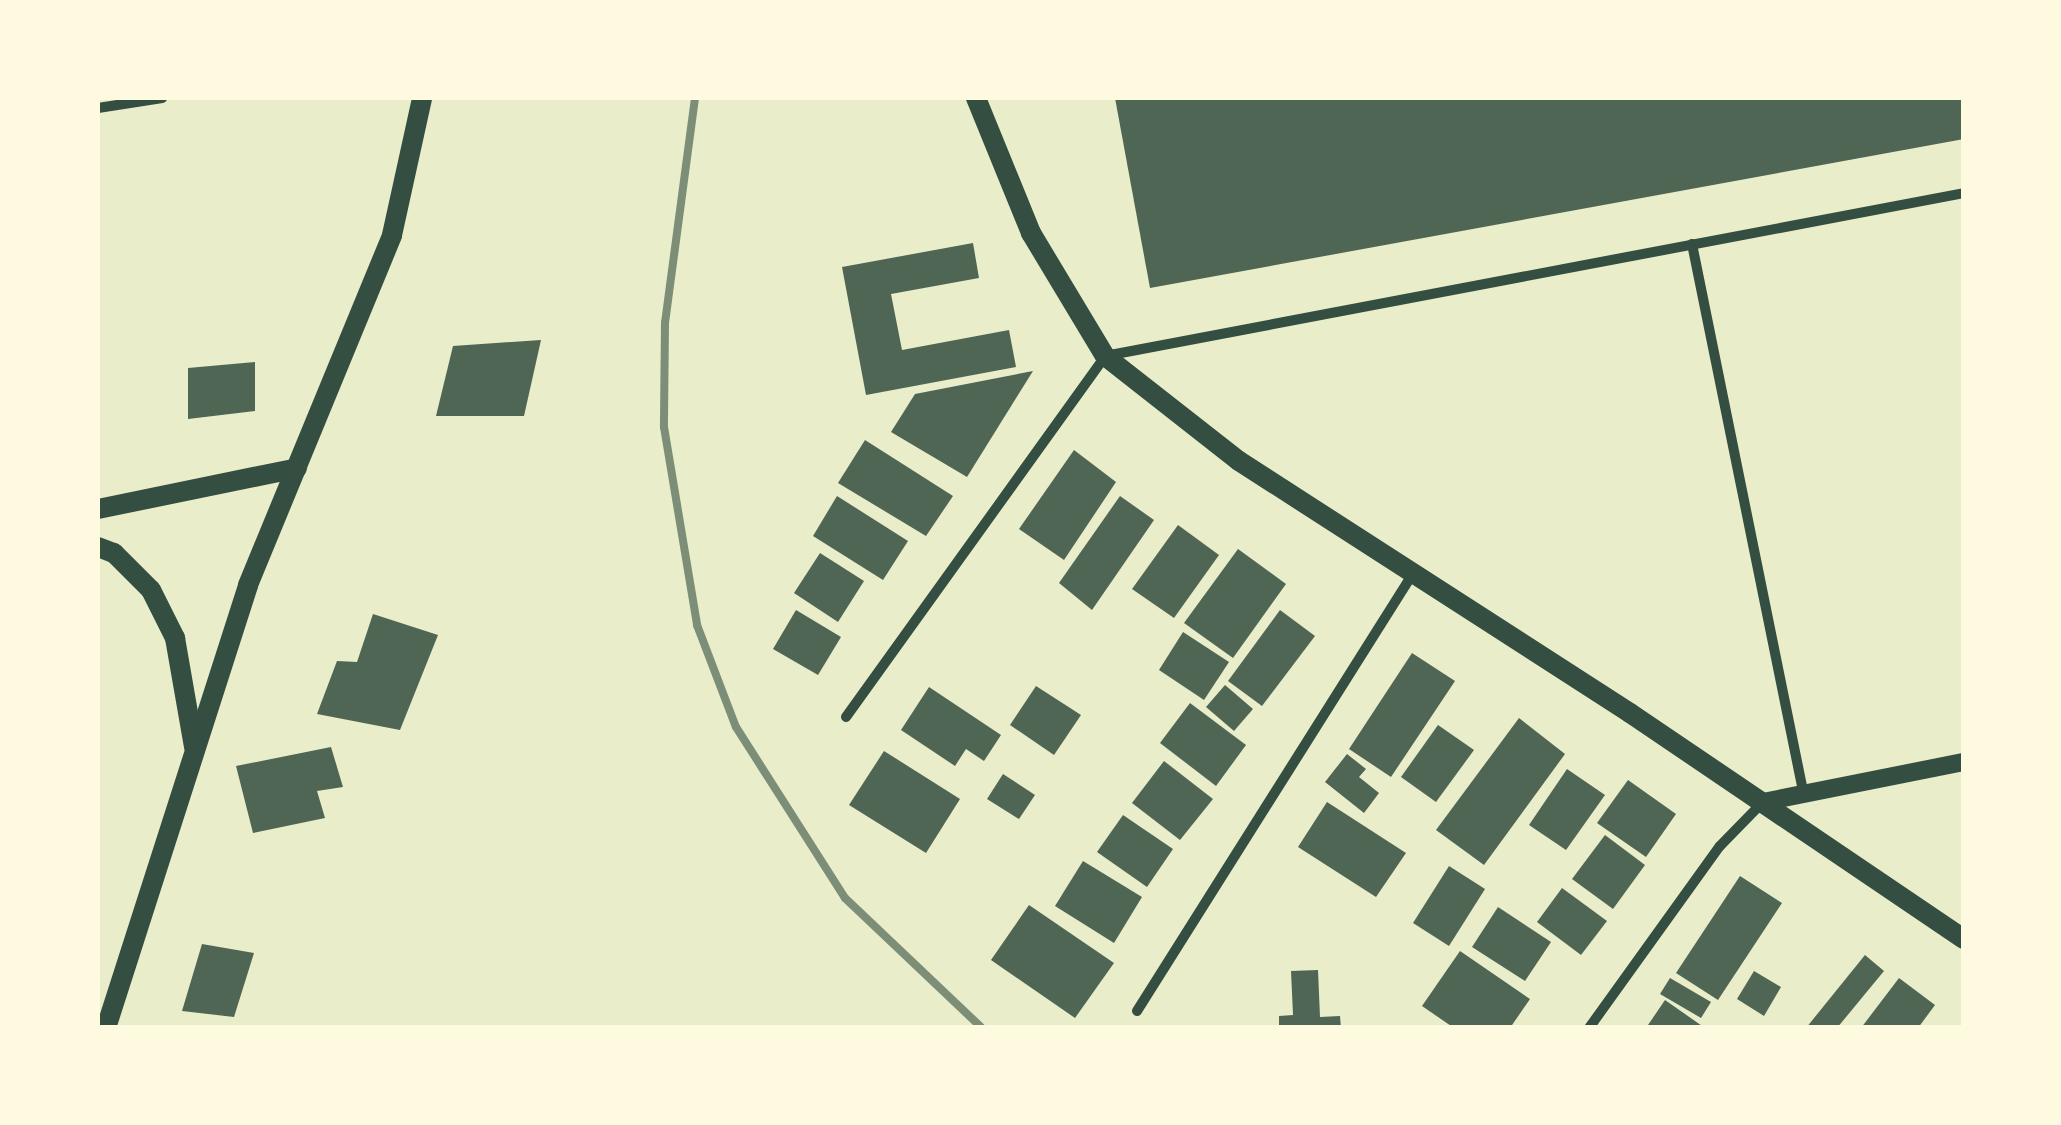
<!DOCTYPE html>
<html>
<head>
<meta charset="utf-8">
<style>
	body { margin:0 }
	#map { position:relative; width:2061px; height:1125px; overflow:hidden; background:#e9edc9; font-family:Signika,sans-serif }
	div>[style] { position:absolute }
	.building>* { inset:0; background:#4f6655 }
	.minor>* { height:10px; margin:-5px; padding:0 5px; transform-origin:5px; border-radius:5px; background:#344e41 }
	.tertiary>* { height:18px; margin:-9px; padding:0 9px; transform-origin:9px; border-radius:9px; background:#344e41 }
	.secondary>* { height:20px; margin:-10px; padding:0 10px; transform-origin:10px; border-radius:10px; background:#344e41 }
	.rail>* { height:8px; margin:-4px; padding:0 4px; transform-origin:4px; border-radius:4px; background:#7c8e77 }
	span { translate:-50% -50%; white-space:nowrap; text-align:center; line-height:1.15; -webkit-text-stroke:8px #fefae0; paint-order:stroke }
	.frame { position:absolute; inset:0; border:100px solid #fefae0; pointer-events:none }
</style>
</head>
<body>
<div id="map">
	<div class="building">
		<i style="clip-path:polygon(1115px 98px,1964px 98px,1964px 139px,1150px 288px)"></i>
		<i style="clip-path:polygon(973px 243px,979px 278px,891px 294px,902px 350px,1009px 330px,1016px 367px,866px 395px,842px 267px)"></i>
		<i style="clip-path:polygon(541px 340px,524px 416px,436px 416px,453px 346px)"></i>
		<i style="clip-path:polygon(255px 362px,255px 411px,188px 419px,188px 368px)"></i>
		<i style="clip-path:polygon(1033px 371px,967px 477px,891px 432px,915px 394px)"></i>
		<i style="clip-path:polygon(865px 440px,953px 496px,926px 536px,838px 483px)"></i>
		<i style="clip-path:polygon(1074px 450px,1116px 482px,1064px 560px,1019px 529px)"></i>
		<i style="clip-path:polygon(837px 496px,908px 541px,883px 580px,813px 536px)"></i>
		<i style="clip-path:polygon(1120px 496px,1154px 520px,1092px 610px,1059px 583px)"></i>
		<i style="clip-path:polygon(1178px 525px,1219px 555px,1174px 618px,1132px 589px)"></i>
		<i style="clip-path:polygon(1238px 549px,1286px 584px,1233px 658px,1184px 623px)"></i>
		<i style="clip-path:polygon(820px 553px,864px 581px,838px 622px,794px 593px)"></i>
		<i style="clip-path:polygon(796px 610px,841px 637px,818px 675px,773px 649px)"></i>
		<i style="clip-path:polygon(1280px 610px,1315px 636px,1262px 706px,1228px 681px)"></i>
		<i style="clip-path:polygon(373px 614px,438px 635px,400px 730px,317px 714px,337px 661px,357px 662px)"></i>
		<i style="clip-path:polygon(1183px 632px,1229px 662px,1204px 700px,1159px 670px)"></i>
		<i style="clip-path:polygon(1412px 653px,1455px 681px,1391px 777px,1349px 749px)"></i>
		<i style="clip-path:polygon(1225px 685px,1253px 709px,1234px 731px,1206px 707px)"></i>
		<i style="clip-path:polygon(1036px 686px,1081px 715px,1054px 755px,1010px 725px)"></i>
		<i style="clip-path:polygon(929px 687px,1001px 735px,984px 761px,966px 749px,955px 766px,901px 730px)"></i>
		<i style="clip-path:polygon(1190px 703px,1246px 745px,1216px 786px,1160px 743px)"></i>
		<i style="clip-path:polygon(1519px 718px,1565px 754px,1484px 865px,1436px 830px)"></i>
		<i style="clip-path:polygon(1438px 725px,1474px 750px,1436px 802px,1401px 777px)"></i>
		<i style="clip-path:polygon(331px 747px,343px 787px,317px 791px,325px 818px,253px 833px,236px 766px)"></i>
		<i style="clip-path:polygon(884px 751px,960px 799px,926px 853px,849px 805px)"></i>
		<i style="clip-path:polygon(1347px 754px,1366px 769px,1359px 777px,1379px 793px,1364px 813px,1325px 782px)"></i>
		<i style="clip-path:polygon(1164px 761px,1213px 799px,1180px 840px,1132px 803px)"></i>
		<i style="clip-path:polygon(1567px 769px,1605px 795px,1566px 850px,1529px 825px)"></i>
		<i style="clip-path:polygon(1003px 774px,1035px 795px,1019px 819px,987px 799px)"></i>
		<i style="clip-path:polygon(1628px 780px,1676px 814px,1646px 857px,1597px 823px)"></i>
		<i style="clip-path:polygon(1327px 802px,1406px 853px,1376px 897px,1298px 847px)"></i>
		<i style="clip-path:polygon(1123px 815px,1173px 849px,1147px 887px,1097px 852px)"></i>
		<i style="clip-path:polygon(1605px 835px,1645px 865px,1613px 909px,1572px 879px)"></i>
		<i style="clip-path:polygon(1083px 861px,1142px 897px,1114px 943px,1055px 906px)"></i>
		<i style="clip-path:polygon(1449px 866px,1485px 889px,1449px 946px,1413px 923px)"></i>
		<i style="clip-path:polygon(1740px 876px,1782px 903px,1718px 1000px,1676px 973px)"></i>
		<i style="clip-path:polygon(1562px 888px,1607px 921px,1581px 955px,1537px 922px)"></i>
		<i style="clip-path:polygon(1029px 905px,1114px 963px,1075px 1018px,991px 960px)"></i>
		<i style="clip-path:polygon(1498px 907px,1551px 942px,1525px 981px,1472px 947px)"></i>
		<i style="clip-path:polygon(202px 944px,254px 953px,234px 1017px,182px 1011px)"></i>
		<i style="clip-path:polygon(1460px 951px,1530px 999px,1510px 1028px,1454px 1028px,1422px 1006px)"></i>
		<i style="clip-path:polygon(1865px 955px,1884px 971px,1837px 1028px,1806px 1028px)"></i>
		<i style="clip-path:polygon(1318px 970px,1320px 1017px,1340px 1016px,1341px 1028px,1279px 1028px,1279px 1016px,1293px 1015px,1291px 971px)"></i>
		<i style="clip-path:polygon(1754px 971px,1781px 987px,1764px 1016px,1737px 999px)"></i>
		<i style="clip-path:polygon(1670px 978px,1711px 1002px,1701px 1018px,1660px 994px)"></i>
		<i style="clip-path:polygon(1899px 978px,1935px 1005px,1918px 1028px,1861px 1028px)"></i>
		<i style="clip-path:polygon(1665px 1000px,1705px 1028px,1646px 1028px)"></i>
	</div>
	<div class="minor">
		<i style="left:98px;top:108px;width:65px;rotate:-8.9deg"></i>
		<i style="left:1692px;top:244px;width:558px;rotate:78.53deg"></i>
		<i style="left:846px;top:717px;width:444px;rotate:-54.3deg"></i>
		<i style="left:1105px;top:356px;width:874px;rotate:-10.74deg"></i>
		<i style="left:1137px;top:1011px;width:515px;rotate:-57.76deg"></i>
		<i style="left:1589px;top:1028px;width:224px;rotate:-54.3deg"></i>
		<i style="left:1720px;top:846px;width:60px;rotate:-45.7deg"></i>
	</div>
	<div class="tertiary">
		<i style="left:1763px;top:802px;width:205px;rotate:-11.3deg"></i>
	</div>
	<div class="secondary">
		<i style="left:976px;top:98px;width:146px;rotate:67.8deg"></i>
		<i style="left:1031px;top:233px;width:144px;rotate:59deg"></i>
		<i style="left:1105px;top:356px;width:170px;rotate:38.1deg"></i>
		<i style="left:1239px;top:461px;width:465px;rotate:32.8deg"></i>
		<i style="left:1630px;top:713px;width:403px;rotate:34.1deg"></i>
		<i style="left:98px;top:509px;width:203px;rotate:-11.6deg"></i>
		<i style="left:98px;top:547px;width:17px;rotate:21deg"></i>
		<i style="left:114px;top:553px;width:52px;rotate:45deg"></i>
		<i style="left:151px;top:590px;width:54px;rotate:63.4deg"></i>
		<i style="left:175px;top:638px;width:111px;rotate:80.1deg"></i>
		<i style="left:106px;top:1028px;width:465px;rotate:-72.2deg"></i>
		<i style="left:248px;top:585px;width:378px;rotate:-67.6deg"></i>
		<i style="left:392px;top:235px;width:140px;rotate:-77.6deg"></i>
	</div>
	<div class="rail">
		<i style="left:695px;top:98px;width:227px;rotate:97.6deg"></i>
		<i style="left:665px;top:323px;width:104px;rotate:90.6deg"></i>
		<i style="left:664px;top:427px;width:201px;rotate:80.5deg"></i>
		<i style="left:697px;top:625px;width:109px;rotate:69.1deg"></i>
		<i style="left:736px;top:727px;width:203px;rotate:57.5deg"></i>
		<i style="left:845px;top:898px;width:189px;rotate:43.5deg"></i>
	</div>
	<div class="frame"></div>
</div>
</body>
</html>
